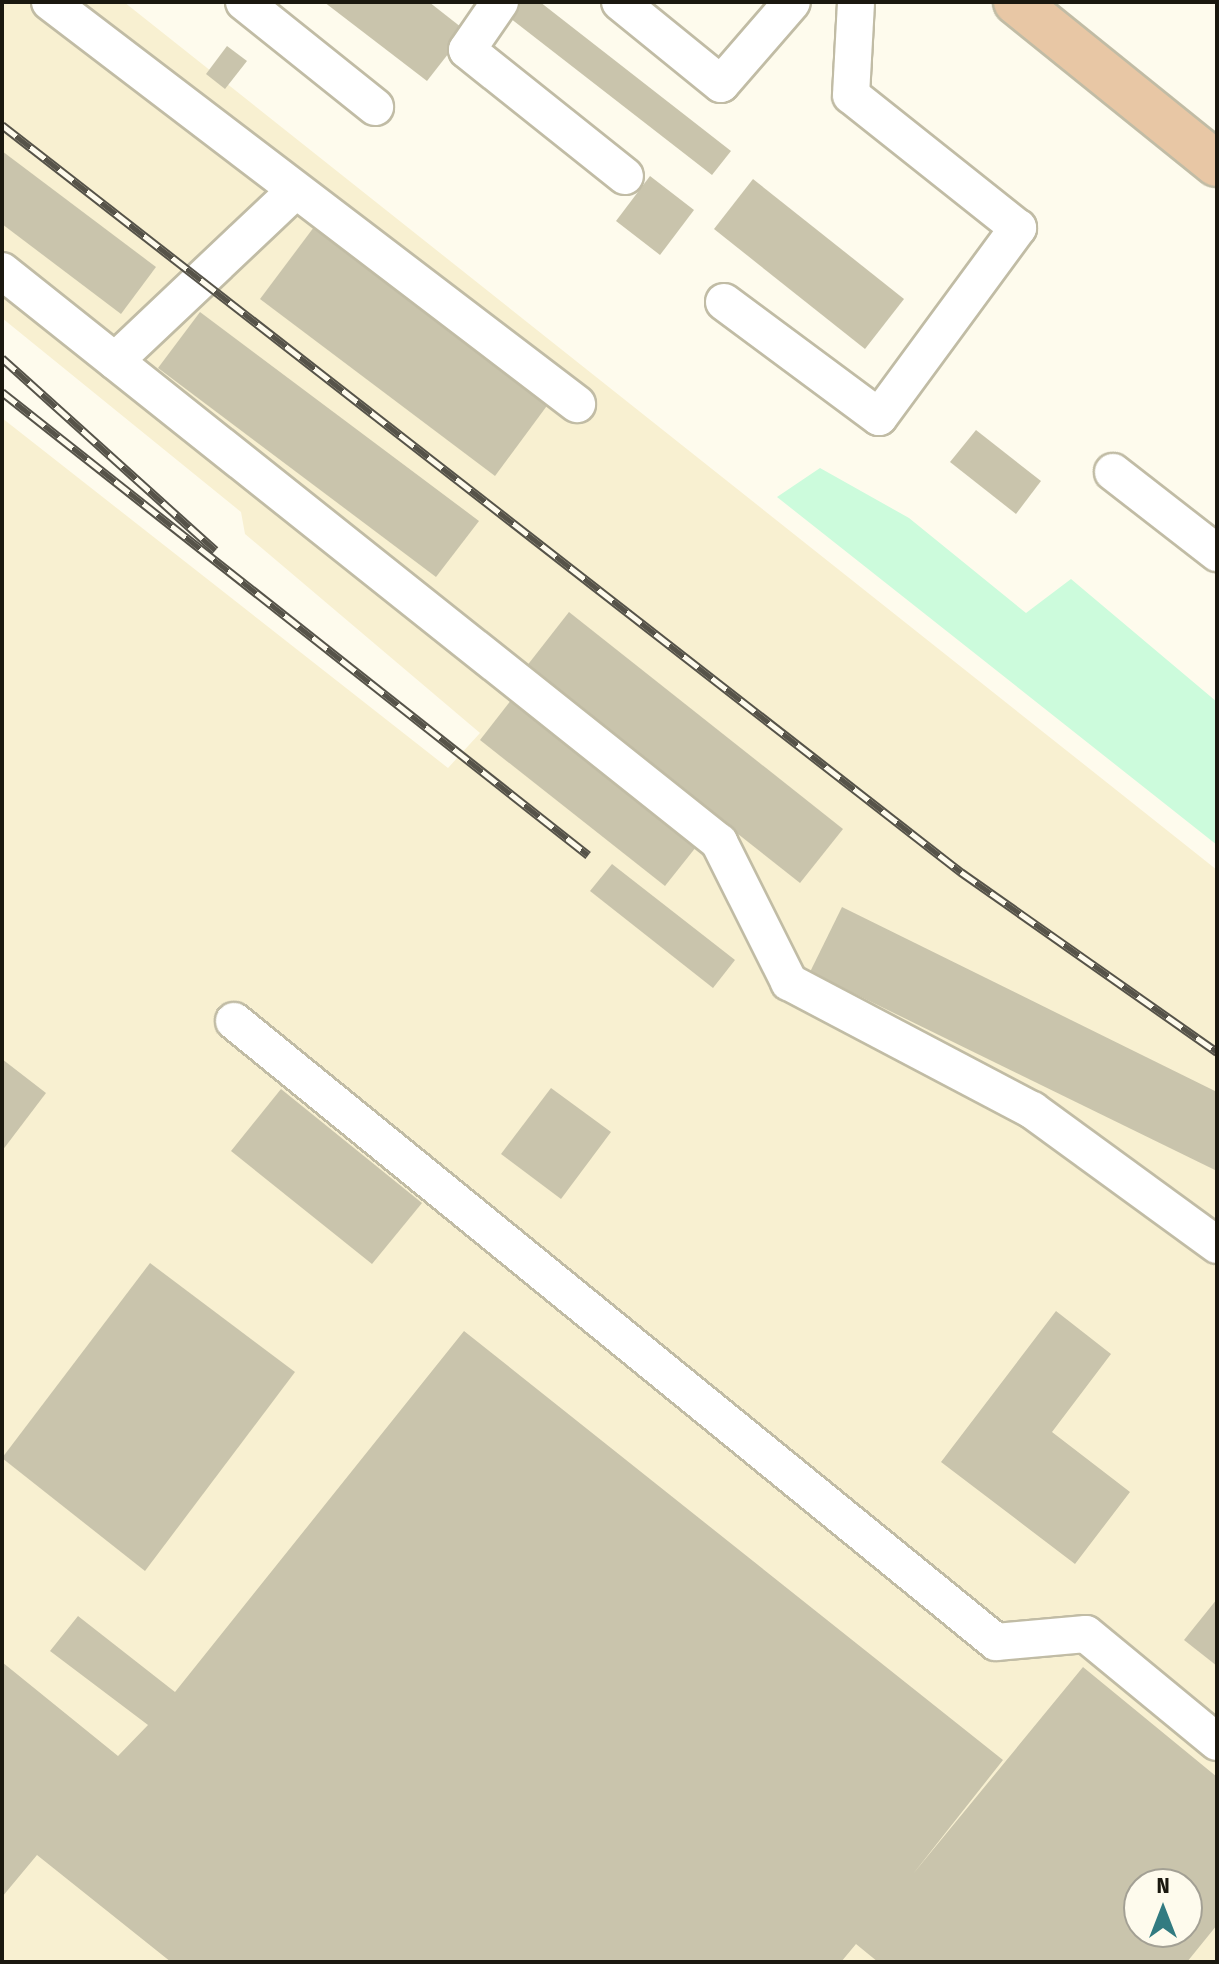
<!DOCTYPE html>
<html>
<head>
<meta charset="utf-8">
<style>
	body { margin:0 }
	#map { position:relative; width:1219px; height:1964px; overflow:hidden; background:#fefbed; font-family:"Fira Sans Condensed",sans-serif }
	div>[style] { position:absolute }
	.built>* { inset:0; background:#f8f0d1 }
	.green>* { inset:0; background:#ccfbdc }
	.building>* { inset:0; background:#c9c4ac }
	.roads { filter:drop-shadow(2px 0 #c1bca5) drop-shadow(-2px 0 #c1bca5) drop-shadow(0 2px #c1bca5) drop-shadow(0 -2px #c1bca5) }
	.minor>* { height:36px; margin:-18px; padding:0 18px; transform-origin:18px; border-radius:18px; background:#fff }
	.major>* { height:44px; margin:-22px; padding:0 22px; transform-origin:22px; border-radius:22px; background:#e8c7a5 }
	.rail>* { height:9px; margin-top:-4.5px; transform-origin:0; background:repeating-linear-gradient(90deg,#fefbed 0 18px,#565349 0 36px); box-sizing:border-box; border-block:2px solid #565349 }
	span { translate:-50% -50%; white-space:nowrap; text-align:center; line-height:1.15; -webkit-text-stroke:6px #fefbed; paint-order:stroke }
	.frame { position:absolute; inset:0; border:4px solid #1a180f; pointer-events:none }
	.north { position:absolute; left:1123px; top:1868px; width:80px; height:80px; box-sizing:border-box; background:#fefbed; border:2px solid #a3a094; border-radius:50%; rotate:0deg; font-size:22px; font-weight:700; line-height:32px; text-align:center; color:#1a180f }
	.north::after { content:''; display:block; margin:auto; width:28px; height:36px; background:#327b81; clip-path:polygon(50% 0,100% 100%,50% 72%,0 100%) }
</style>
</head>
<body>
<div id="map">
	<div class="built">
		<i style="clip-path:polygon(evenodd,2px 2px,124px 2px,1217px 870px,1217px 1962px,2px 1962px,2px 418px,448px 768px,480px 733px,245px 534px,241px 512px,2px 318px,2px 2px,1139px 1884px,1187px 1884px,1187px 1932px,1139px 1932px,1139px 1884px)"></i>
	</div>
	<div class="green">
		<i style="clip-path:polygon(820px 468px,909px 518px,1026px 613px,1071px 579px,1217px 702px,1217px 845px,777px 497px)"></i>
	</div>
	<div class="building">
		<i style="clip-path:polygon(324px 2px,429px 2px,466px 31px,427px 81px)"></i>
		<i style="clip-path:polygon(515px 2px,540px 2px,731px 151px,712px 175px,506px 15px)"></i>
		<i style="clip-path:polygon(227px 46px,247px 61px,225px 89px,206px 74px)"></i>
		<i style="clip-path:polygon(2px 151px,156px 267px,121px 314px,2px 224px)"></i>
		<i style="clip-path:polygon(650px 176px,694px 210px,660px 255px,616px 221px)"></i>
		<i style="clip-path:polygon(753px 179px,904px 299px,865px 349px,714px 229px)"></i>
		<i style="clip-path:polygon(314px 227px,549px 403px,495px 476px,260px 299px)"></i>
		<i style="clip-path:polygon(200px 312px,479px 521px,436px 577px,158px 368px)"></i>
		<i style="clip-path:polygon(976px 430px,1041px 481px,1016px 514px,950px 462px)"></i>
		<i style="clip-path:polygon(569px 612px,843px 829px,800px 883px,526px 667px)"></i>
		<i style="clip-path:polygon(519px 690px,704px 837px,665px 886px,480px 740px)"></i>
		<i style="clip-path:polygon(612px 864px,735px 960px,713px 988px,590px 891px)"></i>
		<i style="clip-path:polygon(842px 907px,1217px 1092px,1217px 1171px,810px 972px)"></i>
		<i style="clip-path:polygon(2px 1059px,46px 1093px,2px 1151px)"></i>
		<i style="clip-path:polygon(551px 1088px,611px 1132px,561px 1199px,501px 1154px)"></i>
		<i style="clip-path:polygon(281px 1089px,422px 1203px,372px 1264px,231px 1151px)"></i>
		<i style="clip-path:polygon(150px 1263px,295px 1372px,145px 1571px,2px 1458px)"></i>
		<i style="clip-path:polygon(1056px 1311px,1111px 1354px,1052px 1432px,1130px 1492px,1075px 1564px,941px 1462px)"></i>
		<i style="clip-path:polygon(evenodd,464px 1331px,1003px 1760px,913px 1874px,1083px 1667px,1217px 1777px,1217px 1925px,1187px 1962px,878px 1962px,856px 1944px,841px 1962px,171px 1962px,37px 1855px,2px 1897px,2px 1662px,118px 1756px,148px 1725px,50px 1651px,78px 1616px,175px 1692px,464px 1331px,1139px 1884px,1187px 1884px,1187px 1932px,1139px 1932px,1139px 1884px)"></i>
		<i style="clip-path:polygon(1217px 1599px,1217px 1666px,1184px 1640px)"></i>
	</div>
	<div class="roads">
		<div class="minor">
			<i style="left:50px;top:2px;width:663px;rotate:37.34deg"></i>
			<i style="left:244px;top:2px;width:168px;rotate:38.7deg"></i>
			<i style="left:500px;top:2px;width:58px;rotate:124.5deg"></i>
			<i style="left:467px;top:50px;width:202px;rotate:38.6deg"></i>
			<i style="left:620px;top:2px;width:130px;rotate:39.1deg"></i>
			<i style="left:721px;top:84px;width:108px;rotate:-49.1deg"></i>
			<i style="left:2px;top:271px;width:917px;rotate:38.53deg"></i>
			<i style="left:719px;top:842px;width:157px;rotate:63.4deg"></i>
			<i style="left:789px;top:982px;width:275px;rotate:27.8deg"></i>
			<i style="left:1032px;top:1110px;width:229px;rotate:36.1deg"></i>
			<i style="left:724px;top:302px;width:193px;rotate:36.6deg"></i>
			<i style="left:879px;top:417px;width:235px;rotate:-53.7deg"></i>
			<i style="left:1018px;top:228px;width:213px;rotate:-141.5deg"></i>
			<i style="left:851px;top:95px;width:93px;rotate:-86.9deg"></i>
			<i style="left:115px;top:361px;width:246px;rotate:-43.4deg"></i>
			<i style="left:1113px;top:472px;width:132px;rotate:37.9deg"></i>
			<i style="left:234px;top:1021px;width:983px;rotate:39.18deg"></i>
			<i style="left:996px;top:1642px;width:90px;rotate:-5.1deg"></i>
			<i style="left:1086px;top:1634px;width:170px;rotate:39.5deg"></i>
		</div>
		<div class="major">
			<i style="left:1016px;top:2px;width:258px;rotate:38.9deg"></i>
		</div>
	</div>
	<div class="rail">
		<i style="left:2px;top:125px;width:1216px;rotate:37.92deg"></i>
		<i style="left:961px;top:872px;width:313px;rotate:35.1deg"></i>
		<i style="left:2px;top:358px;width:287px;rotate:42deg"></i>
		<i style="left:2px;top:392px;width:747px;rotate:38.31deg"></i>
	</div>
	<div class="frame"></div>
	<div class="north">N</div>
</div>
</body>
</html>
